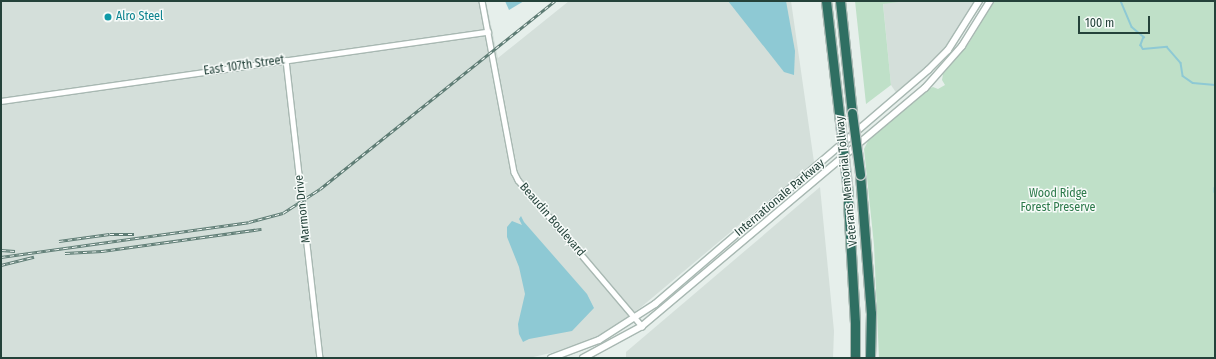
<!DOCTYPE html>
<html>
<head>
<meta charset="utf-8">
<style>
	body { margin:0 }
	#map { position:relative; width:1216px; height:359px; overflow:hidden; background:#e6efeb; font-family:"Fira Sans Condensed",sans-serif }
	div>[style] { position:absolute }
	.built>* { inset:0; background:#d4dfda }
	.green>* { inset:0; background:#bfe0c8 }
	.water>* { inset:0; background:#8ec9d4 }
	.stream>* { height:1.5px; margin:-0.75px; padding:0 0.75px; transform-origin:0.75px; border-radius:0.75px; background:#8ec9d4 }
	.roads { filter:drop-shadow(1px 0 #a8b8b2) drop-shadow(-1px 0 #a8b8b2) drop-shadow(0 1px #a8b8b2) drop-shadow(0 -1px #a8b8b2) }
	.minor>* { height:4.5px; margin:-2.25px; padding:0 2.25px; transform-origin:2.25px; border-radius:2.25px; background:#fff }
	.tertiary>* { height:6px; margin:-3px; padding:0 3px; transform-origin:3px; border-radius:3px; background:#fff }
	.motorway>* { height:9px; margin:-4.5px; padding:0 4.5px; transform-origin:4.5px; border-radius:4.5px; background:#2f6f62 }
	.rail>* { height:3px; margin-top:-1.5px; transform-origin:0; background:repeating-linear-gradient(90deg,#f7fbf9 0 4.5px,#5f7d75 0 9px); box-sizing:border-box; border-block:1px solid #5f7d75 }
	.bridges { filter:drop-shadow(1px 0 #c2cac8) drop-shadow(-1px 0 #c2cac8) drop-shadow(0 1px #c2cac8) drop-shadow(0 -1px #c2cac8) }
	.motorway-bridge>* { height:9px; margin:-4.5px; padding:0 4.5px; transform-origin:4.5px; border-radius:4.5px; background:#2f6f62 }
	.dots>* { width:11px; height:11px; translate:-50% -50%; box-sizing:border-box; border:2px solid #f7fbf9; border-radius:50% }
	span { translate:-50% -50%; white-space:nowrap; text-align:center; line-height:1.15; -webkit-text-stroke:3px #f7fbf9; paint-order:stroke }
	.culture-label { font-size:12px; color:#0d838f }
	.left { translate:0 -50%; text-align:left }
	.street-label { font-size:12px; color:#24423a }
	.park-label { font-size:12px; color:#2d7a4b }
	.frame { position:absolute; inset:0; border:2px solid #24423a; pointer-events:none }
	.scale { position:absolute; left:1078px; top:16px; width:72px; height:18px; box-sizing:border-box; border:2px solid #24423a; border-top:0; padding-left:5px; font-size:12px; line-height:14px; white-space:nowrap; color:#24423a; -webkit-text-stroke:3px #f7fbf9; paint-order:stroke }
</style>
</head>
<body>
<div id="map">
	<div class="built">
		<i style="clip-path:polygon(1px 1px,486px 1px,498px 58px,569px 1px,791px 1px,814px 162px,640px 308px,602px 335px,555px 352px,529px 358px,1px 358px)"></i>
		<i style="clip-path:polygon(906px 1px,976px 1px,952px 40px,922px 72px,897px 94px,891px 85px,883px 3px)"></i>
		<i style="clip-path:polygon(820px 187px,834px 331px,833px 358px,626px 358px,626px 352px)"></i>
	</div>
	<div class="green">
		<i style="clip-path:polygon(855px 1px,906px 1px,883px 4px,891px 85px,866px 104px)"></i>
		<i style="clip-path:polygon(994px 1px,1215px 1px,1215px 358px,879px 358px,874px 245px,864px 149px,868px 141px,926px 90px,933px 87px,938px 89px,945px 85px,942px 80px,943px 74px,969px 43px)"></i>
	</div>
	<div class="water">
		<i style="clip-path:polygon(505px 1px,524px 1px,509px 10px)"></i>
		<i style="clip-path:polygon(728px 1px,786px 1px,795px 51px,794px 75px,784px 72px)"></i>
		<i style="clip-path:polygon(521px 216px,524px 222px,587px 294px,594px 308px,572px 331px,529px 339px,523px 342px,519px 334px,518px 324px,525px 294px,519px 267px,507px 237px,507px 227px,512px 221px,522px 225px,519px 219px)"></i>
	</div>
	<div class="stream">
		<i style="left:1121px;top:1px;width:28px;rotate:67deg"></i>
		<i style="left:1132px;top:27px;width:16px;rotate:40deg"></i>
		<i style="left:1144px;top:37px;width:9px;rotate:111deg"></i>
		<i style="left:1141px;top:45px;width:4px;rotate:63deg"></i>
		<i style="left:1143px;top:49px;width:24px;rotate:-5deg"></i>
		<i style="left:1167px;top:47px;width:21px;rotate:49deg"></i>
		<i style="left:1181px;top:63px;width:13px;rotate:81deg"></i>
		<i style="left:1183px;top:76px;width:12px;rotate:35deg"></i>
		<i style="left:1193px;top:83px;width:22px;rotate:5deg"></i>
		<i style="left:1215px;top:188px;width:4px;rotate:90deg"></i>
	</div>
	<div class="roads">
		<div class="minor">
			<i style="left:482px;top:1px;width:174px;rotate:79.4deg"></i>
			<i style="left:514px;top:172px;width:9px;rotate:63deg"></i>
			<i style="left:518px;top:180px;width:192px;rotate:49.7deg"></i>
			<i style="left:286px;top:60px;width:300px;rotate:83.5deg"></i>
			<i style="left:1px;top:101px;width:492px;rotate:-8.1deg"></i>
		</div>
		<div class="tertiary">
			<i style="left:551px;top:358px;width:51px;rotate:-20.6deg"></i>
			<i style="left:599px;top:340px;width:67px;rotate:-32.7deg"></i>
			<i style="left:655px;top:304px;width:360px;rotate:-40.6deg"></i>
			<i style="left:928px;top:70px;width:28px;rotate:-45deg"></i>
			<i style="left:948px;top:50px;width:58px;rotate:-57.7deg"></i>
			<i style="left:583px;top:358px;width:67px;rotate:-28.5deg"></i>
			<i style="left:642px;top:326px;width:370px;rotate:-40.1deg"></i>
			<i style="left:925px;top:88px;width:56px;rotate:-48.6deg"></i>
			<i style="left:962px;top:46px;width:53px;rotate:-58.1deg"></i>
		</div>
		<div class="motorway">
			<i style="left:826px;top:1px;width:122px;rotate:83.4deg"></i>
			<i style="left:840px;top:1px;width:113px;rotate:83.9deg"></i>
			<i style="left:860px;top:174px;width:139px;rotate:85.5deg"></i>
			<i style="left:871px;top:313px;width:45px;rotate:91.3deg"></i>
			<i style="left:847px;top:184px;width:139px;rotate:86.7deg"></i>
			<i style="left:855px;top:323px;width:35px;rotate:90deg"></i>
		</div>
	</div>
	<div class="rail">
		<i style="left:59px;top:241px;width:51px;rotate:-7.8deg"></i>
		<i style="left:110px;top:234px;width:24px"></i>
		<i style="left:1px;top:250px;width:14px;rotate:4deg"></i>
		<i style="left:65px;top:253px;width:37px;rotate:-3deg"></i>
		<i style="left:102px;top:251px;width:161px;rotate:-7.9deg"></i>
		<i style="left:1px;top:257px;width:250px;rotate:-8deg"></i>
		<i style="left:249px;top:222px;width:35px;rotate:-15deg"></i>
		<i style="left:283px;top:213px;width:44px;rotate:-33deg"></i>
		<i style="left:320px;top:189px;width:301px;rotate:-38.7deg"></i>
		<i style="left:1px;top:265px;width:34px;rotate:-14deg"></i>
	</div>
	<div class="bridges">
		<div class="motorway-bridge">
			<i style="left:852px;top:113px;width:62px;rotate:82.5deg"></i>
			<i style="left:840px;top:122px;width:62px;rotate:83.6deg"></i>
		</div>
	</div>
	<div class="dots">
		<i style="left:108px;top:17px;background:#0f9aa8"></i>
	</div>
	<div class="culture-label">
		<span class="left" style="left:116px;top:17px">Alro Steel</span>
	</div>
	<div class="street-label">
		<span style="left:244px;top:66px;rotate:-8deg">East 107th Street</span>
		<span style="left:847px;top:181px;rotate:-96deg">Veterans Memorial Tollway</span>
		<span style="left:780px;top:198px;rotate:-40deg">Internationale Parkway</span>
		<span style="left:303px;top:209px;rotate:-96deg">Marmon Drive</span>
		<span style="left:552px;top:220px;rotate:49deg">Beaudin Boulevard</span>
	</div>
	<div class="park-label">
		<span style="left:1058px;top:201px">Wood Ridge<br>Forest Preserve</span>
	</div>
	<div class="frame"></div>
	<div class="scale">100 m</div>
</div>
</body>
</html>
